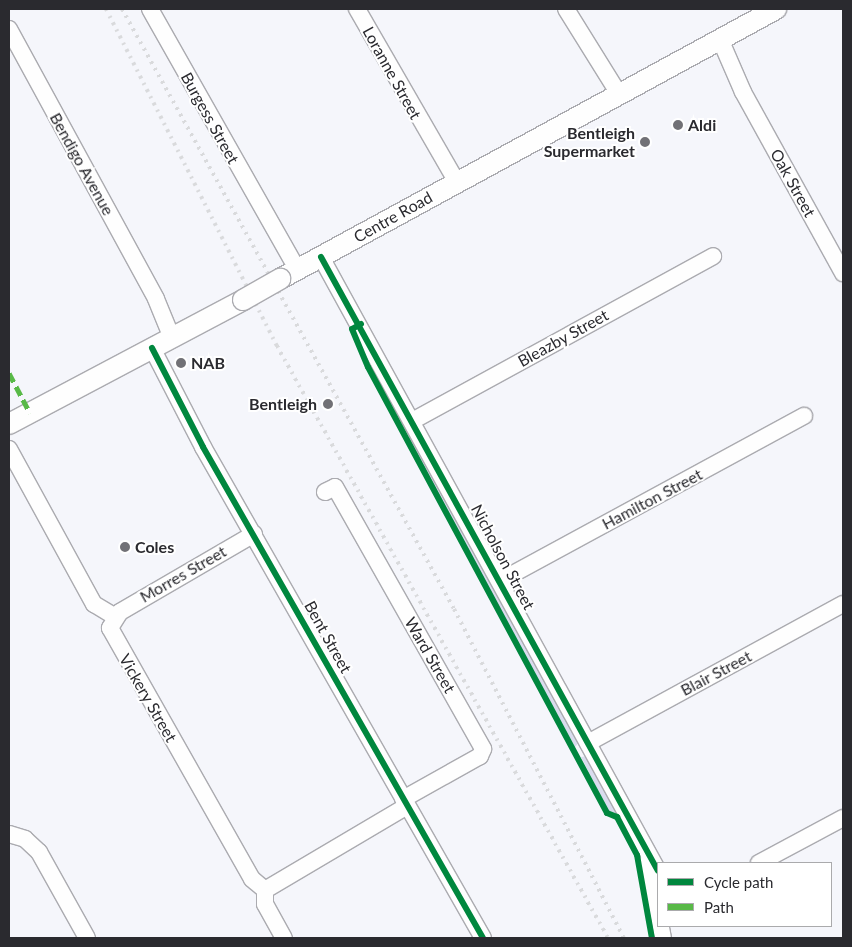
<!DOCTYPE html>
<html>
<head>
<meta charset="utf-8">
<style>
	body { margin:0 }
	#map { position:relative; width:852px; height:947px; overflow:hidden; background:#f5f6fb; font-family:Lato,sans-serif }
	div>[style] { position:absolute }
	.green>* { inset:0; background:#dadcee }
	.roads { filter:drop-shadow(1px 0 #ababb0) drop-shadow(-1px 0 #ababb0) drop-shadow(0 1px #ababb0) drop-shadow(0 -1px #ababb0) }
	.minor>* { height:16px; margin:-8px; padding:0 8px; transform-origin:8px; border-radius:8px; background:#fefefe }
	.major>* { height:20px; margin:-10px; padding:0 10px; transform-origin:10px; border-radius:10px; background:#fefefe }
	.rail>* { height:4px; margin-top:-2px; transform-origin:0; background:repeating-linear-gradient(90deg,#d9dadc 0 2.5px,transparent 0 7.5px) }
	.bridges { filter:drop-shadow(1px 0 #ababb0) drop-shadow(-1px 0 #ababb0) drop-shadow(0 1px #ababb0) drop-shadow(0 -1px #ababb0) }
	.major-bridge>* { height:20px; margin:-10px; padding:0 10px; transform-origin:10px; border-radius:10px; background:#fefefe }
	.quiet>* { height:5px; margin-top:-2.5px; transform-origin:0; background:repeating-linear-gradient(90deg,#58b947 0 10px,transparent 0 15px) }
	.cycleway>* { height:6px; margin:-3px; padding:0 3px; transform-origin:3px; border-radius:3px; background:#00873e }
	.dots>* { width:14px; height:14px; translate:-50% -50%; box-sizing:border-box; border:2px solid #fff; border-radius:50% }
	span { translate:-50% -50%; white-space:nowrap; text-align:center; line-height:1.15; -webkit-text-stroke:4px #fff; paint-order:stroke }
	.street-label { font-size:16px; color:#2a2a2f }
	.poi-label { font-size:16px; color:#2a2a2f; font-weight:700 }
	.left { translate:0 -50%; text-align:left }
	.right { translate:-100% -50%; text-align:right }
	.frame { position:absolute; inset:0; border:10px solid #2a2a2f; pointer-events:none }
	.legend { position:absolute; left:657px; top:862px; width:175px; height:65px; box-sizing:border-box; background:#fff; border:1px solid #aaaaac; margin:0; padding:6px 9px; list-style:none; font-size:15px; color:#2a2a2f }
	.legend li { display:flex; align-items:center; gap:10px; height:25px }
	.legend b { width:25px; border:1px solid #aaaaac }
</style>
</head>
<body>
<div id="map">
	<div class="green">
		<i style="clip-path:polygon(412px 436px,580px 741px,575px 747px,408px 438px)"></i>
		<i style="clip-path:polygon(588px 756px,620px 816px,608px 810px,581px 757px)"></i>
	</div>
	<div class="roads">
		<div class="minor">
			<i style="left:150px;top:9px;width:299px;rotate:60.5deg"></i>
			<i style="left:357px;top:9px;width:200px;rotate:60deg"></i>
			<i style="left:566px;top:9px;width:100px;rotate:58.1deg"></i>
			<i style="left:9px;top:29px;width:307px;rotate:61.4deg"></i>
			<i style="left:156px;top:299px;width:42px;rotate:67.7deg"></i>
			<i style="left:720px;top:39px;width:58px;rotate:66.5deg"></i>
			<i style="left:743px;top:92px;width:207px;rotate:61.1deg"></i>
			<i style="left:321px;top:257px;width:700px;rotate:61.24deg"></i>
			<i style="left:152px;top:348px;width:111px;rotate:62.7deg"></i>
			<i style="left:203px;top:447px;width:565px;rotate:60.31deg"></i>
			<i style="left:414px;top:420px;width:341px;rotate:-28.7deg"></i>
			<i style="left:9px;top:449px;width:177px;rotate:61.3deg"></i>
			<i style="left:94px;top:604px;width:23px;rotate:31deg"></i>
			<i style="left:325px;top:492px;width:11px;rotate:-27deg"></i>
			<i style="left:335px;top:487px;width:301px;rotate:60.5deg"></i>
			<i style="left:483px;top:749px;width:8px;rotate:113deg"></i>
			<i style="left:480px;top:756px;width:88px;rotate:150.8deg"></i>
			<i style="left:254px;top:534px;width:155px;rotate:149.8deg"></i>
			<i style="left:120px;top:612px;width:19px;rotate:122deg"></i>
			<i style="left:110px;top:628px;width:288px;rotate:60.5deg"></i>
			<i style="left:252px;top:879px;width:17px;rotate:40deg"></i>
			<i style="left:265px;top:890px;width:14px;rotate:90deg"></i>
			<i style="left:265px;top:904px;width:39px;rotate:61deg"></i>
			<i style="left:500px;top:581px;width:346px;rotate:-28.5deg"></i>
			<i style="left:588px;top:743px;width:290px;rotate:-28.6deg"></i>
			<i style="left:9px;top:834px;width:17px;rotate:17deg"></i>
			<i style="left:25px;top:839px;width:19px;rotate:43deg"></i>
			<i style="left:39px;top:852px;width:98px;rotate:60.8deg"></i>
			<i style="left:648px;top:861px;width:78px;rotate:79deg"></i>
			<i style="left:759px;top:863px;width:95px;rotate:-28.2deg"></i>
			<i style="left:265px;top:890px;width:165px;rotate:-30.6deg"></i>
		</div>
		<div class="major">
			<i style="left:280px;top:279px;width:565px;rotate:-28.56deg"></i>
			<i style="left:9px;top:424px;width:265px;rotate:-27.9deg"></i>
		</div>
	</div>
	<div class="rail">
		<i style="left:106px;top:9px;width:378px;rotate:63.1deg"></i>
		<i style="left:277px;top:346px;width:678px;rotate:60.79deg"></i>
		<i style="left:122px;top:9px;width:686px;rotate:61.04deg"></i>
		<i style="left:454px;top:609px;width:370px;rotate:62.7deg"></i>
	</div>
	<div class="bridges">
		<div class="major-bridge">
			<i style="left:243px;top:300px;width:43px;rotate:-29.6deg"></i>
		</div>
	</div>
	<div class="quiet">
		<i style="left:9px;top:373px;width:45px;rotate:62.3deg"></i>
	</div>
	<div class="cycleway">
		<i style="left:321px;top:257px;width:700px;rotate:61.24deg"></i>
		<i style="left:361px;top:324px;width:10px;rotate:151deg"></i>
		<i style="left:352px;top:329px;width:41px;rotate:67.2deg"></i>
		<i style="left:368px;top:367px;width:506px;rotate:61.81deg"></i>
		<i style="left:607px;top:813px;width:11px;rotate:22deg"></i>
		<i style="left:617px;top:817px;width:43px;rotate:62.2deg"></i>
		<i style="left:637px;top:855px;width:84px;rotate:79.8deg"></i>
		<i style="left:152px;top:348px;width:111px;rotate:62.7deg"></i>
		<i style="left:203px;top:447px;width:565px;rotate:60.31deg"></i>
	</div>
	<div class="dots">
		<i style="left:678px;top:125px;background:#717176"></i>
		<i style="left:645px;top:142px;background:#717176"></i>
		<i style="left:181px;top:363px;background:#717176"></i>
		<i style="left:328px;top:404px;background:#717176"></i>
		<i style="left:125px;top:547px;background:#717176"></i>
	</div>
	<div class="street-label">
		<span style="left:392px;top:73px;rotate:61deg">Loranne Street</span>
		<span style="left:210px;top:118px;rotate:61deg">Burgess Street</span>
		<span style="left:82px;top:164px;rotate:61deg">Bendigo Avenue</span>
		<span style="left:793px;top:183px;rotate:61deg">Oak Street</span>
		<span style="left:393px;top:217px;rotate:-29deg">Centre Road</span>
		<span style="left:563px;top:338px;rotate:-29deg">Bleazby Street</span>
		<span style="left:652px;top:499px;rotate:-28deg">Hamilton Street</span>
		<span style="left:503px;top:557px;rotate:62deg">Nicholson Street</span>
		<span style="left:183px;top:574px;rotate:-30deg">Morres Street</span>
		<span style="left:328px;top:637px;rotate:61deg">Bent Street</span>
		<span style="left:430px;top:655px;rotate:60deg">Ward Street</span>
		<span style="left:716px;top:673px;rotate:-28deg">Blair Street</span>
		<span style="left:148px;top:698px;rotate:60deg">Vickery Street</span>
	</div>
	<div class="poi-label">
		<span class="left" style="left:688px;top:125px">Aldi</span>
		<span class="right" style="left:635px;top:142px">Bentleigh<br>Supermarket</span>
		<span class="left" style="left:191px;top:363px">NAB</span>
		<span class="right" style="left:317px;top:404px">Bentleigh</span>
		<span class="left" style="left:135px;top:547px">Coles</span>
	</div>
	<div class="frame"></div>
	<ul class="legend">
	<li><b style="height:6px;background:#00873e"></b>Cycle path</li>
	<li><b style="height:6px;background:#58b947"></b>Path</li>
	</ul>
</div>
</body>
</html>
